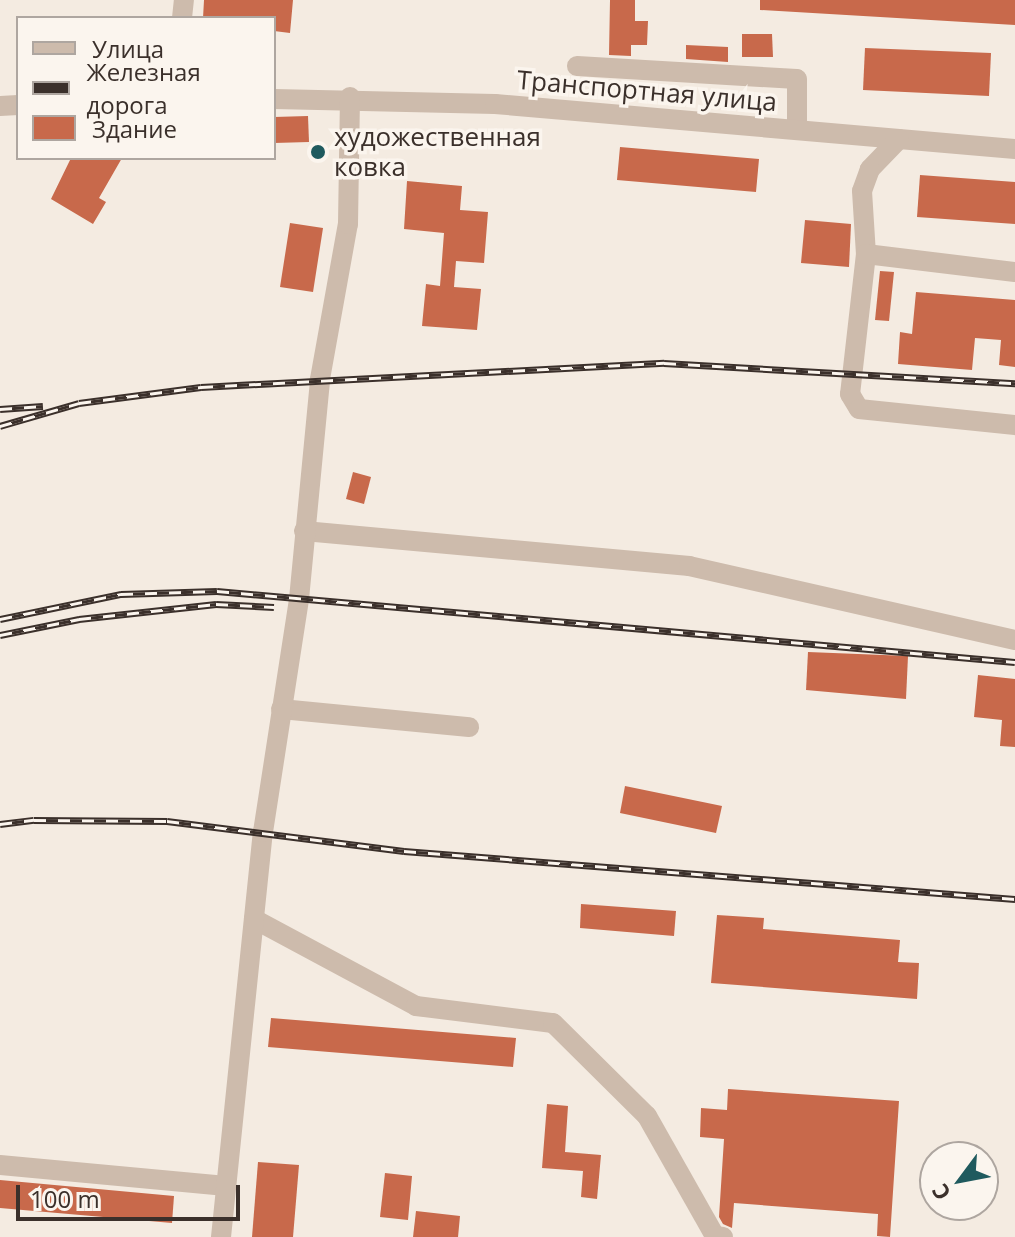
<!DOCTYPE html>
<html>
<head>
<meta charset="utf-8">
<style>
	body { margin:0 }
	#map { position:relative; width:1015px; height:1237px; overflow:hidden; background:#f4ebe1; font-family:"Open Sans",sans-serif }
	div>[style] { position:absolute }
	.building>* { inset:0; background:#c8694b }
	.minor>* { height:20px; margin:-10px; padding:0 10px; transform-origin:10px; border-radius:10px; background:#cdbbac }
	.rail>* { height:7px; margin-top:-3.5px; transform-origin:0; background:repeating-linear-gradient(90deg,#fbf5ee 0 12px,#3b302b 0 24px); box-sizing:border-box; border-block:2px solid #3b302b }
	.dots>* { width:22px; height:22px; translate:-50% -50%; box-sizing:border-box; border:4px solid #fbf5ee; border-radius:50% }
	span { translate:-50% -50%; white-space:nowrap; text-align:center; line-height:1.15; -webkit-text-stroke:7px #fbf5ee; paint-order:stroke }
	.street-label { font-size:26px; color:#3b302b }
	.poi-label { font-size:26px; color:#3b302b }
	.left { translate:0 -50%; text-align:left }
	.legend { position:absolute; left:16px; top:16px; width:260px; height:144px; box-sizing:border-box; background:#fbf5ee; border:2px solid #aea6a0; margin:0; padding:10px 14px; list-style:none; font-size:24px; color:#3b302b }
	.legend li { display:flex; align-items:center; gap:16px; height:40px }
	.legend b { width:40px; border:2px solid #aea6a0 }
	.north { position:absolute; left:919px; top:1141px; width:80px; height:80px; box-sizing:border-box; background:#fbf5ee; border:2px solid #aea6a0; border-radius:50%; rotate:238deg; font-size:22px; font-weight:700; line-height:32px; text-align:center; color:#3b302b }
	.north::after { content:''; display:block; margin:auto; width:28px; height:36px; background:#1f5a5e; clip-path:polygon(50% 0,100% 100%,50% 72%,0 100%) }
	.scale { position:absolute; left:16px; top:1185px; width:224px; height:36px; box-sizing:border-box; border:4px solid #3b302b; border-top:0; padding-left:10px; font-size:24px; line-height:28px; white-space:nowrap; color:#3b302b; -webkit-text-stroke:6px #fbf5ee; paint-order:stroke }
</style>
</head>
<body>
<div id="map">
	<div class="building">
		<i style="clip-path:polygon(204px 0,293px 0,290px 33px,274px 31px,274px 18px,203px 18px)"></i>
		<i style="clip-path:polygon(610px 0,635px 0,635px 21px,648px 21px,647px 45px,631px 45px,631px 56px,609px 55px)"></i>
		<i style="clip-path:polygon(760px 0,1015px 0,1015px 25px,760px 10px)"></i>
		<i style="clip-path:polygon(742px 34px,772px 34px,773px 57px,742px 57px)"></i>
		<i style="clip-path:polygon(686px 45px,728px 47px,728px 62px,686px 59px)"></i>
		<i style="clip-path:polygon(865px 48px,991px 53px,989px 96px,863px 90px)"></i>
		<i style="clip-path:polygon(308px 116px,309px 142px,274px 143px,274px 117px)"></i>
		<i style="clip-path:polygon(620px 147px,759px 159px,756px 192px,617px 180px)"></i>
		<i style="clip-path:polygon(71px 158px,122px 158px,99px 198px,106px 202px,93px 224px,51px 199px)"></i>
		<i style="clip-path:polygon(920px 175px,1015px 182px,1015px 224px,917px 217px)"></i>
		<i style="clip-path:polygon(407px 181px,462px 186px,460px 210px,488px 212px,484px 263px,456px 261px,454px 287px,481px 289px,477px 330px,422px 326px,426px 284px,440px 286px,444px 233px,404px 229px)"></i>
		<i style="clip-path:polygon(805px 220px,851px 224px,849px 267px,801px 263px)"></i>
		<i style="clip-path:polygon(290px 223px,323px 228px,313px 292px,280px 287px)"></i>
		<i style="clip-path:polygon(880px 271px,894px 272px,889px 321px,875px 320px)"></i>
		<i style="clip-path:polygon(916px 292px,1015px 300px,1015px 367px,999px 365px,1001px 340px,975px 338px,972px 370px,898px 364px,900px 332px,912px 334px)"></i>
		<i style="clip-path:polygon(353px 472px,371px 477px,364px 504px,346px 499px)"></i>
		<i style="clip-path:polygon(808px 652px,908px 656px,906px 699px,806px 690px)"></i>
		<i style="clip-path:polygon(978px 675px,1015px 679px,1015px 747px,1000px 746px,1002px 720px,974px 717px)"></i>
		<i style="clip-path:polygon(625px 786px,722px 806px,716px 833px,620px 813px)"></i>
		<i style="clip-path:polygon(581px 904px,676px 911px,674px 936px,580px 928px)"></i>
		<i style="clip-path:polygon(717px 915px,764px 918px,763px 929px,900px 940px,898px 962px,919px 963px,917px 999px,711px 983px)"></i>
		<i style="clip-path:polygon(271px 1018px,516px 1038px,513px 1067px,268px 1047px)"></i>
		<i style="clip-path:polygon(728px 1089px,899px 1101px,890px 1237px,877px 1236px,878px 1214px,734px 1203px,732px 1228px,723px 1224px,719px 1217px,724px 1139px,700px 1137px,701px 1108px,727px 1110px)"></i>
		<i style="clip-path:polygon(547px 1104px,568px 1106px,565px 1152px,601px 1155px,597px 1199px,581px 1197px,583px 1171px,542px 1168px)"></i>
		<i style="clip-path:polygon(258px 1162px,299px 1165px,293px 1237px,252px 1237px)"></i>
		<i style="clip-path:polygon(385px 1173px,412px 1176px,408px 1220px,380px 1217px)"></i>
		<i style="clip-path:polygon(0 1180px,174px 1196px,172px 1223px,0 1208px)"></i>
		<i style="clip-path:polygon(416px 1211px,460px 1216px,458px 1237px,413px 1237px)"></i>
	</div>
	<div class="minor">
		<i style="left:182px;top:18px;width:18px;rotate:-84deg"></i>
		<i style="left:577px;top:66px;width:220px;rotate:3.4deg"></i>
		<i style="left:797px;top:79px;width:51px;rotate:90deg"></i>
		<i style="left:274px;top:99px;width:221px;rotate:1.3deg"></i>
		<i style="left:495px;top:104px;width:522px;rotate:4.95deg"></i>
		<i style="left:0;top:106px;width:18px;rotate:-3deg"></i>
		<i style="left:899px;top:139px;width:42px;rotate:134deg"></i>
		<i style="left:870px;top:169px;width:23px;rotate:110deg"></i>
		<i style="left:862px;top:191px;width:63px;rotate:86.4deg"></i>
		<i style="left:866px;top:254px;width:141px;rotate:96.5deg"></i>
		<i style="left:850px;top:394px;width:17px;rotate:59deg"></i>
		<i style="left:859px;top:409px;width:157px;rotate:5.9deg"></i>
		<i style="left:866px;top:254px;width:150px;rotate:6.9deg"></i>
		<i style="left:304px;top:531px;width:387px;rotate:5.2deg"></i>
		<i style="left:689px;top:566px;width:334px;rotate:12.8deg"></i>
		<i style="left:281px;top:709px;width:189px;rotate:5.5deg"></i>
		<i style="left:254px;top:919px;width:184px;rotate:28.2deg"></i>
		<i style="left:416px;top:1006px;width:138px;rotate:7.1deg"></i>
		<i style="left:553px;top:1023px;width:132px;rotate:44.7deg"></i>
		<i style="left:647px;top:1116px;width:138px;rotate:60.5deg"></i>
		<i style="left:715px;top:1236px;width:8px;rotate:7deg"></i>
		<i style="left:0;top:1165px;width:227px;rotate:5.3deg"></i>
		<i style="left:221px;top:1237px;width:407px;rotate:-84.1deg"></i>
		<i style="left:263px;top:832px;width:236px;rotate:-81.2deg"></i>
		<i style="left:299px;top:599px;width:221px;rotate:-84.5deg"></i>
		<i style="left:320px;top:379px;width:158px;rotate:-79.8deg"></i>
		<i style="left:348px;top:224px;width:127px;rotate:-89.1deg"></i>
	</div>
	<div class="rail">
		<i style="left:0;top:409px;width:43px;rotate:-4deg"></i>
		<i style="left:0;top:426px;width:82px;rotate:-16.2deg"></i>
		<i style="left:79px;top:403px;width:123px;rotate:-7.5deg"></i>
		<i style="left:201px;top:387px;width:464px;rotate:-3deg"></i>
		<i style="left:664px;top:363px;width:352px;rotate:3.3deg"></i>
		<i style="left:0;top:619px;width:124px;rotate:-11.7deg"></i>
		<i style="left:121px;top:594px;width:96px;rotate:-1.8deg"></i>
		<i style="left:217px;top:591px;width:801px;rotate:5.08deg"></i>
		<i style="left:0;top:635px;width:81px;rotate:-11.4deg"></i>
		<i style="left:79px;top:619px;width:138px;rotate:-6.2deg"></i>
		<i style="left:216px;top:604px;width:58px;rotate:3deg"></i>
		<i style="left:0;top:824px;width:34px;rotate:-7deg"></i>
		<i style="left:34px;top:820px;width:133px;rotate:0.4deg"></i>
		<i style="left:167px;top:821px;width:239px;rotate:7.2deg"></i>
		<i style="left:404px;top:851px;width:613px;rotate:4.49deg"></i>
	</div>
	<div class="dots">
		<i style="left:318px;top:152px;background:#1f5a5e"></i>
	</div>
	<div class="street-label">
		<span style="left:647px;top:91px;rotate:5deg">Транспортная улица</span>
	</div>
	<div class="poi-label">
		<span class="left" style="left:334px;top:152px">художественная<br>ковка</span>
	</div>
	<ul class="legend">
	<li><b style="height:10px;background:#cdbbac"></b>Улица</li>
	<li><b style="height:10px;background:#3b302b"></b>Железная дорога</li>
	<li><b style="height:22px;background:#c8694b"></b>Здание</li>
	</ul>
	<div class="north">С</div>
	<div class="scale">100 m</div>
</div>
</body>
</html>
